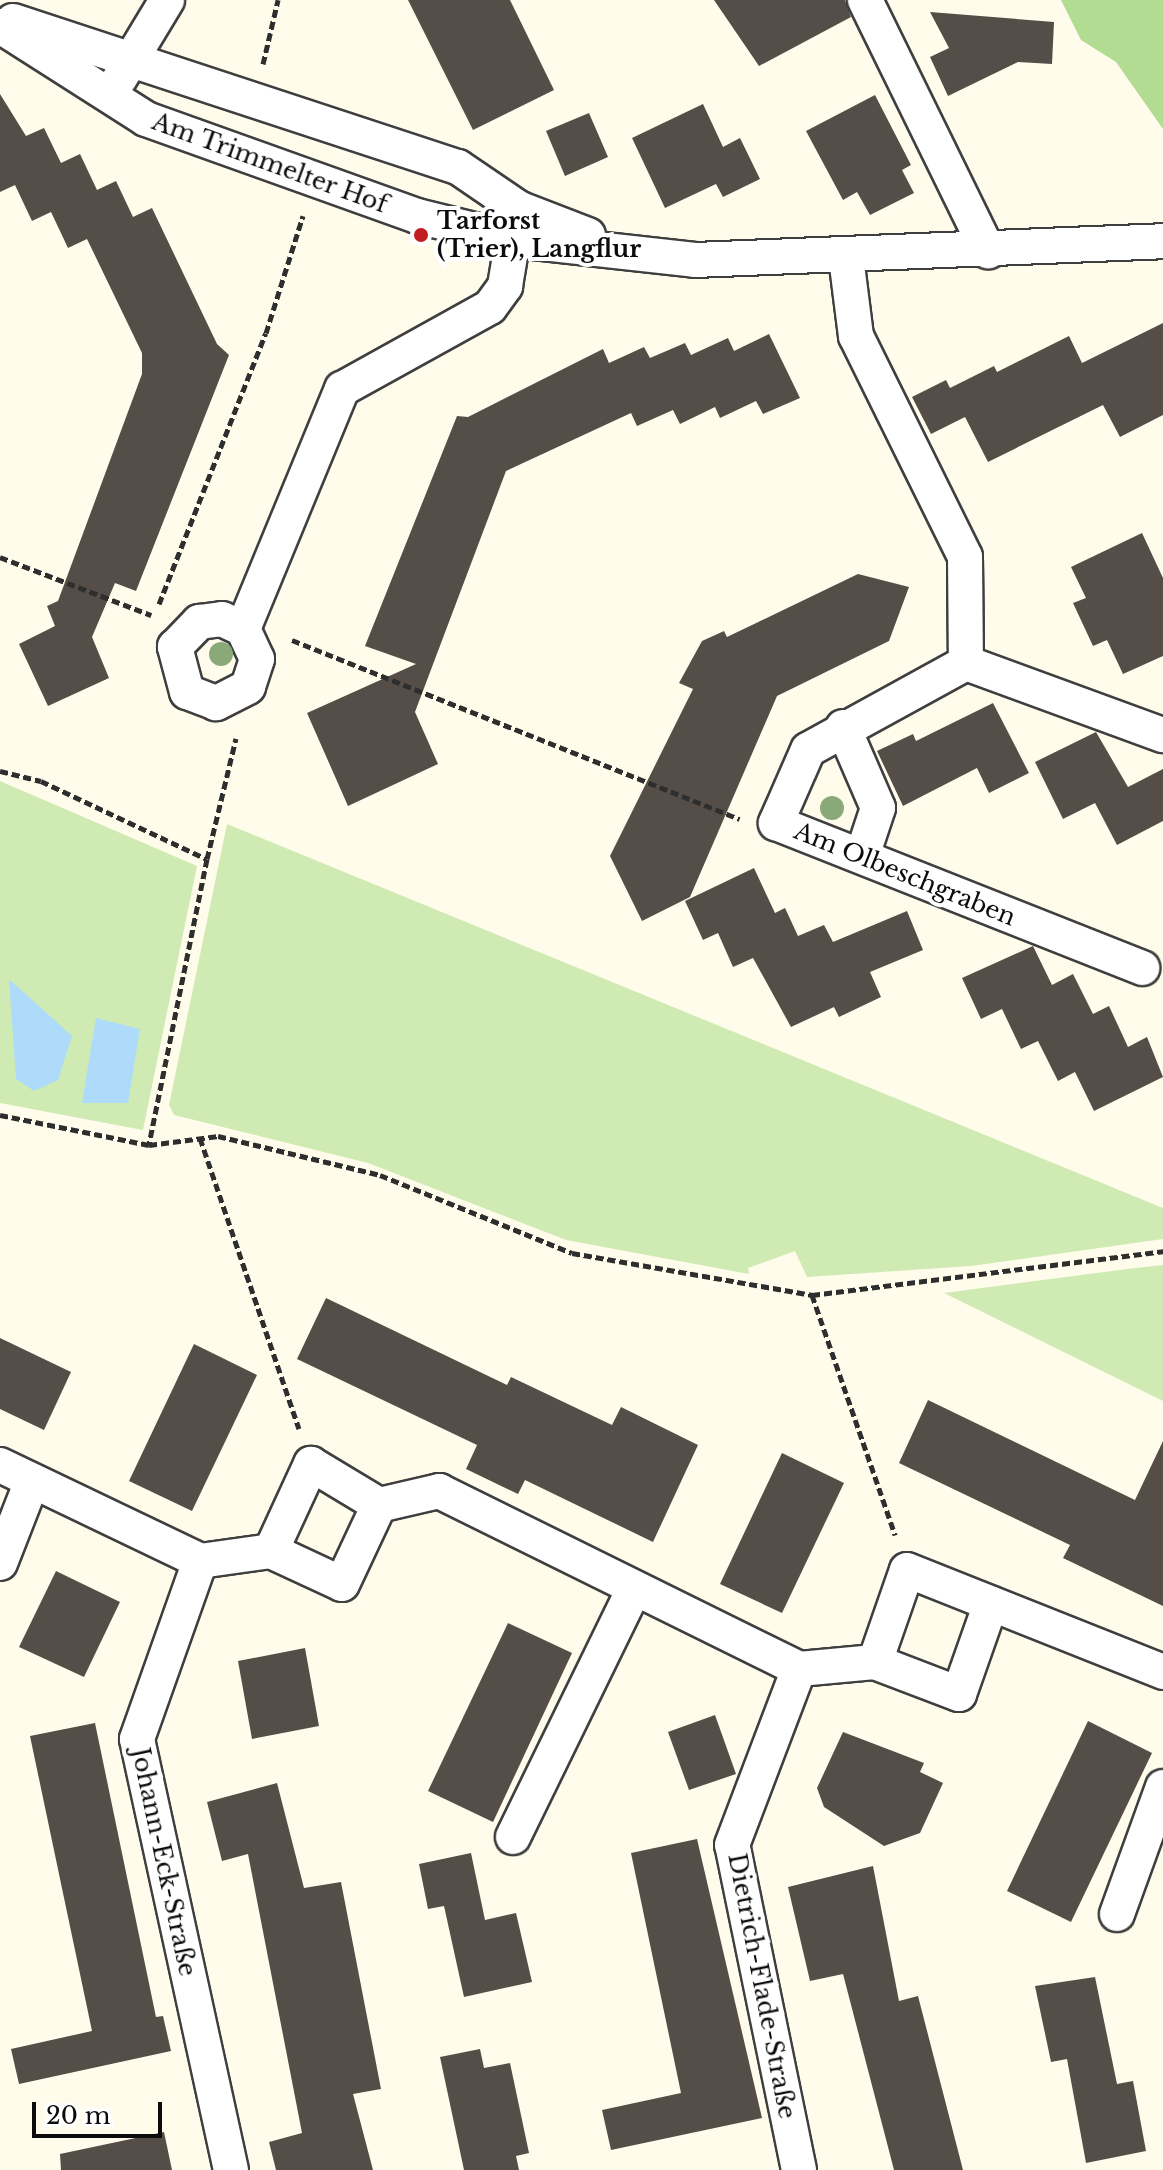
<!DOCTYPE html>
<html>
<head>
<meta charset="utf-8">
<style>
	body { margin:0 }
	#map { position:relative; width:1163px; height:2170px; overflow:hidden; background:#fffceb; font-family:"Libre Baskerville",serif }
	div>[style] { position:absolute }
	.green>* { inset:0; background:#cfebb3 }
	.forest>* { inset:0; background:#b2dc92 }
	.water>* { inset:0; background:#addbf9 }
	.building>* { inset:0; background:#554e48 }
	.path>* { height:5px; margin-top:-2.5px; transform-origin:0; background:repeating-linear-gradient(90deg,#2e2e2e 0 8px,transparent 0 12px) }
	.roads { filter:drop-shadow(2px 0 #3f3f3f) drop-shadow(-2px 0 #3f3f3f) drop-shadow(0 2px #3f3f3f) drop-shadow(0 -2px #3f3f3f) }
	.minor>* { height:34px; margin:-17px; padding:0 17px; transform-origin:17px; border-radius:17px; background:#fff }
	.trees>* { width:24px; height:24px; margin:-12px; border-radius:50%; background:#89aa78 }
	.dots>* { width:22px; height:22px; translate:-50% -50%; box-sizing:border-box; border:4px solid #fff; border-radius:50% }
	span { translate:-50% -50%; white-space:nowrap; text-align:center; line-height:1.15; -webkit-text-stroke:8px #fff; paint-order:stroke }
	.street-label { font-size:24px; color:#0c0c0c }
	.poi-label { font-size:24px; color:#0c0c0c; font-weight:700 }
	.left { translate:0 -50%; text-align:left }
	.scale { position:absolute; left:32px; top:2102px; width:130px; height:36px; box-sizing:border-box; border:4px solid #0c0c0c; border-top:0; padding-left:10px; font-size:24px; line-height:28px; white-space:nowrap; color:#0c0c0c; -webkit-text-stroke:6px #fff; paint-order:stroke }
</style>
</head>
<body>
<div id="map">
	<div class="green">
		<i style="clip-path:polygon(0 781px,197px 866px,143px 1130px,0 1103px)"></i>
		<i style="clip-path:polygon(227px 824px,1163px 1208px,1163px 1239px,971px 1266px,807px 1277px,795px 1251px,748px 1268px,749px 1274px,566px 1240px,368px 1163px,174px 1115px,169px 1105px)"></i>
		<i style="clip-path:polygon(1163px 1265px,1163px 1401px,944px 1293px,1127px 1269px)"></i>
	</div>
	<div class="forest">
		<i style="clip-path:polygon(1061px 0,1163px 0,1163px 129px,1116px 62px,1081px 40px)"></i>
	</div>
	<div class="water">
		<i style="clip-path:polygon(9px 979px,72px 1036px,58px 1080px,34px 1091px,16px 1079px)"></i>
		<i style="clip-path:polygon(96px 1018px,140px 1029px,128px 1103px,82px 1103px)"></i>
	</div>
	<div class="building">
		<i style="clip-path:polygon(408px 0,510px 0,554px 90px,473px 130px)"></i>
		<i style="clip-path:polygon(714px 0,845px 0,851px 17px,759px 66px)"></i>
		<i style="clip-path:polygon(930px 12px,1054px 22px,1052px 64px,1018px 62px,948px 96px,930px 57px,949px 48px)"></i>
		<i style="clip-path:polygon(0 94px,26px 136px,44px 128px,61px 163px,80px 154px,97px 190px,116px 181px,133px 217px,152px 208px,217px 344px,229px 355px,136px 591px,115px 583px,92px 637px,109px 678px,48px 706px,19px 644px,55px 626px,47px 606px,58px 601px,142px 374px,142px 353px,87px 239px,68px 248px,51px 212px,32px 221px,15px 185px,0 192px)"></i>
		<i style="clip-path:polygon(875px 95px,911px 165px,902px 170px,914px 193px,870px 215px,857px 192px,843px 200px,806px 131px)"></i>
		<i style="clip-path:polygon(703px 104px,723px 147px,740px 138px,760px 179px,723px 197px,716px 184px,665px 208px,632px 138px)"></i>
		<i style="clip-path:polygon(589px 113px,608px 157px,565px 176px,546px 131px)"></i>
		<i style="clip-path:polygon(1163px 323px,1163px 415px,1120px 437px,1103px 405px,988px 462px,965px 417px,931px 434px,912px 397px,946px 380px,950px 388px,994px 366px,997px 372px,1069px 336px,1082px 363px)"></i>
		<i style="clip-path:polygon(769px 334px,800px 398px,763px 414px,756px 401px,720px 418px,715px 407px,680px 424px,673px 410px,637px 426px,631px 413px,506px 471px,415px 712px,438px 764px,348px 806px,307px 713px,416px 664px,365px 646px,457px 416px,468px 417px,603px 349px,609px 363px,644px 347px,650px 358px,685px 343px,691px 355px,728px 338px,734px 351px)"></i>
		<i style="clip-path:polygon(1142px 533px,1163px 578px,1163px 656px,1123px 674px,1107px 640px,1093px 646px,1073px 603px,1086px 598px,1071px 567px)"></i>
		<i style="clip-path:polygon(858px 574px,909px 587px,889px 641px,777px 696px,690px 897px,642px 921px,610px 856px,693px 689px,679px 683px,702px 641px,724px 631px,727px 637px)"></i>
		<i style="clip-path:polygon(993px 703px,1029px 773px,989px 793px,977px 768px,903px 806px,877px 751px,913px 734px,916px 741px)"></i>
		<i style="clip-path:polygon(1096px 732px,1128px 787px,1163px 769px,1163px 821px,1117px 845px,1095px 803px,1063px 819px,1035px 762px)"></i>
		<i style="clip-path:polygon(754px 868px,775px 913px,785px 908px,798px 936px,824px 925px,833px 942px,907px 911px,923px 950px,870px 972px,881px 997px,839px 1017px,834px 1007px,791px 1027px,753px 958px,733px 967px,718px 933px,703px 940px,685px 901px)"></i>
		<i style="clip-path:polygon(1033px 946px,1052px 985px,1073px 974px,1093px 1014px,1109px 1006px,1128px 1047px,1147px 1037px,1163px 1077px,1094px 1111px,1075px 1072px,1058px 1081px,1038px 1041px,1021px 1049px,1002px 1009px,981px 1019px,962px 978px)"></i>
		<i style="clip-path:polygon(326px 1298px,507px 1385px,511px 1377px,612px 1425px,621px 1407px,698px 1445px,653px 1542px,525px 1480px,518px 1494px,466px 1469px,477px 1445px,297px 1359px)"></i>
		<i style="clip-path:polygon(0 1338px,71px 1372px,44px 1430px,0 1409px)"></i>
		<i style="clip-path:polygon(194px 1344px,257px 1375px,192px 1511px,129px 1481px)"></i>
		<i style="clip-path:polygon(928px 1400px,1135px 1500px,1163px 1441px,1163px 1606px,1063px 1558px,1070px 1545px,899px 1463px)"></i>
		<i style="clip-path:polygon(782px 1453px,844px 1483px,782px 1613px,720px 1584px)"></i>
		<i style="clip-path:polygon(56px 1571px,120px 1602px,84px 1677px,19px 1647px)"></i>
		<i style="clip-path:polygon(508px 1623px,572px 1653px,493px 1822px,428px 1791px)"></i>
		<i style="clip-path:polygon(305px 1648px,319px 1726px,252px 1739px,238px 1661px)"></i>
		<i style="clip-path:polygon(715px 1715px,736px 1774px,689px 1790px,668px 1732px)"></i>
		<i style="clip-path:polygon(1088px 1721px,1152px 1753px,1071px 1922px,1007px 1891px)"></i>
		<i style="clip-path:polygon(95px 1723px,156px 2017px,163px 2016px,171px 2051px,19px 2084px,11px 2049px,92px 2031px,30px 1736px)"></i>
		<i style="clip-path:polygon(843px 1732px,924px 1763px,920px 1772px,943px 1783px,920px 1833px,884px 1846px,824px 1807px,817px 1788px)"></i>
		<i style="clip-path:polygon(277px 1783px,304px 1888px,341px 1882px,381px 2089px,353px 2094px,373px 2170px,276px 2170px,269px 2142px,302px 2133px,248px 1854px,222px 1861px,207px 1802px)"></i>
		<i style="clip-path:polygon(697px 1839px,762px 2118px,611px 2150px,602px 2110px,681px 2093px,631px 1853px)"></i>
		<i style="clip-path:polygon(471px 1853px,485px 1920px,516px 1913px,532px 1982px,464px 1997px,444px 1906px,428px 1909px,419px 1864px)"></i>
		<i style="clip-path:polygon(873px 1866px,899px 2001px,918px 1996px,963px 2170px,894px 2170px,843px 1974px,810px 1981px,788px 1887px)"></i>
		<i style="clip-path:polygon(1095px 1977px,1117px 2084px,1133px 2081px,1146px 2151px,1086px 2163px,1067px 2059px,1051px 2062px,1035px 1986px)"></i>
		<i style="clip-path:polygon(480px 2049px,484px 2068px,510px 2063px,529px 2153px,516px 2156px,519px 2170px,464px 2170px,440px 2057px)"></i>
		<i style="clip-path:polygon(164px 2132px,172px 2170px,61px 2170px,60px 2154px)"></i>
	</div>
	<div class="path">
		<i style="left:263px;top:64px;width:66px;rotate:-76.8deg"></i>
		<i style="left:0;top:557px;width:162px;rotate:21deg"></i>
		<i style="left:159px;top:604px;width:291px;rotate:-68.5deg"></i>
		<i style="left:266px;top:333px;width:123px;rotate:-72.5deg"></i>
		<i style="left:292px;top:640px;width:482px;rotate:21.8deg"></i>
		<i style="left:0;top:771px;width:42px;rotate:13.7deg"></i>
		<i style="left:41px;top:781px;width:183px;rotate:25.2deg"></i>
		<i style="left:207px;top:859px;width:292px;rotate:101.5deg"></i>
		<i style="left:207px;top:859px;width:124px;rotate:-76.5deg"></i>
		<i style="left:0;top:1115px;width:152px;rotate:11.4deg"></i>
		<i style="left:149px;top:1145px;width:70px;rotate:-7.4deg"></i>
		<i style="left:218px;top:1136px;width:167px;rotate:13.5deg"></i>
		<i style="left:380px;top:1175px;width:207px;rotate:22.1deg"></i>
		<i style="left:572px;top:1253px;width:244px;rotate:9.9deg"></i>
		<i style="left:812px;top:1295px;width:354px;rotate:-7.1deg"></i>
		<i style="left:200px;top:1138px;width:307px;rotate:71.2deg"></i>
		<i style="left:812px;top:1295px;width:254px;rotate:70.9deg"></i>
	</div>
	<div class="roads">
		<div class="minor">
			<i style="left:865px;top:0;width:280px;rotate:63.9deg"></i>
			<i style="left:13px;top:21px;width:468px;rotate:18.2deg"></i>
			<i style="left:458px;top:167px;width:73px;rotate:34.3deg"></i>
			<i style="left:518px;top:208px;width:75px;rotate:21.1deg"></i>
			<i style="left:0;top:26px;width:173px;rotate:32.5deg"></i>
			<i style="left:146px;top:119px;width:288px;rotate:19.7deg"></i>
			<i style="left:417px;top:216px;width:101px;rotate:13.8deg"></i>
			<i style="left:515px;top:240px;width:181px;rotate:6.3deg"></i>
			<i style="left:695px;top:260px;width:468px;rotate:-2.3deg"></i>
			<i style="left:120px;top:78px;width:91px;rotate:-58.9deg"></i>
			<i style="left:846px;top:257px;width:80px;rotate:82.8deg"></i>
			<i style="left:856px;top:336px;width:246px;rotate:63.7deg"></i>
			<i style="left:965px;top:557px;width:106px;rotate:89.5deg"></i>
			<i style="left:966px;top:663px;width:180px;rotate:151.2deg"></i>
			<i style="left:808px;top:750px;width:80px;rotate:113.7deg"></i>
			<i style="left:776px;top:823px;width:394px;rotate:21.6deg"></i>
			<i style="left:243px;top:629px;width:33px;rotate:65deg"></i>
			<i style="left:257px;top:659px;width:29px;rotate:108deg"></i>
			<i style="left:248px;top:687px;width:36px;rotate:153deg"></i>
			<i style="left:216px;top:703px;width:31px;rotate:-159deg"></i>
			<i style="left:187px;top:692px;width:47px;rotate:-104.9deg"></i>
			<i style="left:175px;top:647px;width:35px;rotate:-46deg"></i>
			<i style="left:199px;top:622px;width:23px;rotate:-7deg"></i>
			<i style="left:222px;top:619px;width:23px;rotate:25deg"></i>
			<i style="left:243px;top:629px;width:260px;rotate:-67.6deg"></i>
			<i style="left:342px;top:389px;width:169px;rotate:-29deg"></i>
			<i style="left:490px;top:307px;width:26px;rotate:-54deg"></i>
			<i style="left:505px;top:286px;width:79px;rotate:-80.5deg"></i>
			<i style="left:966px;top:663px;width:210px;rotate:20.1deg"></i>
			<i style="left:843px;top:727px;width:88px;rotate:66.6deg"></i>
			<i style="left:878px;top:808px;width:51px;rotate:108.4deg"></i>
			<i style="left:0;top:1465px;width:222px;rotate:25.6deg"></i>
			<i style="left:200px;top:1561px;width:72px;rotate:-8deg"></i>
			<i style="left:271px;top:1551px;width:78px;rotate:24.9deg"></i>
			<i style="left:342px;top:1584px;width:87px;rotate:-64.9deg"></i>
			<i style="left:379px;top:1505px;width:62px;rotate:-13.1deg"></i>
			<i style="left:439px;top:1491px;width:402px;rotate:26.3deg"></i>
			<i style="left:799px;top:1669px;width:76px;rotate:-5.3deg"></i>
			<i style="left:875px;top:1662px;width:97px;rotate:-70.8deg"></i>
			<i style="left:907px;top:1570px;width:276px;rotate:21.7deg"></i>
			<i style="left:271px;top:1551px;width:96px;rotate:-65.3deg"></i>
			<i style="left:311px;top:1464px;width:79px;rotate:31.1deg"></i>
			<i style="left:200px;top:1561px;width:189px;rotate:109.5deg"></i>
			<i style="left:137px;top:1739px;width:441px;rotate:77.7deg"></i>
			<i style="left:0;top:1563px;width:88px;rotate:-68.7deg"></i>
			<i style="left:875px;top:1662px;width:90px;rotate:20.9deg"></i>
			<i style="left:959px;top:1694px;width:96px;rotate:-70.6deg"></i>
			<i style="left:513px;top:1837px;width:274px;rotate:-64deg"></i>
			<i style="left:1117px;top:1914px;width:135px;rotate:-70.1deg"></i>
			<i style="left:799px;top:2170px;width:332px;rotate:-101.6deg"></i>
			<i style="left:732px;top:1845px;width:188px;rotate:-69.2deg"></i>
		</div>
	</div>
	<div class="trees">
		<i style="left:221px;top:654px"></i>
		<i style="left:832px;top:808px"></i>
	</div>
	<div class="dots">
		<i style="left:421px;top:235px;background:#c21e22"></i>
	</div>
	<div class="street-label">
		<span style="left:270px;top:163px;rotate:20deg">Am Trimmelter Hof</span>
		<span style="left:905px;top:874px;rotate:22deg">Am Olbeschgraben</span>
		<span style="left:164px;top:1862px;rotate:78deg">Johann-Eck-Straße</span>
		<span style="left:762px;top:1986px;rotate:79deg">Dietrich-Flade-Straße</span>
	</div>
	<div class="poi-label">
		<span class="left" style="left:437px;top:235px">Tarforst<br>(Trier), Langflur</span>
	</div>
	<div class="scale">20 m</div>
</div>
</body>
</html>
